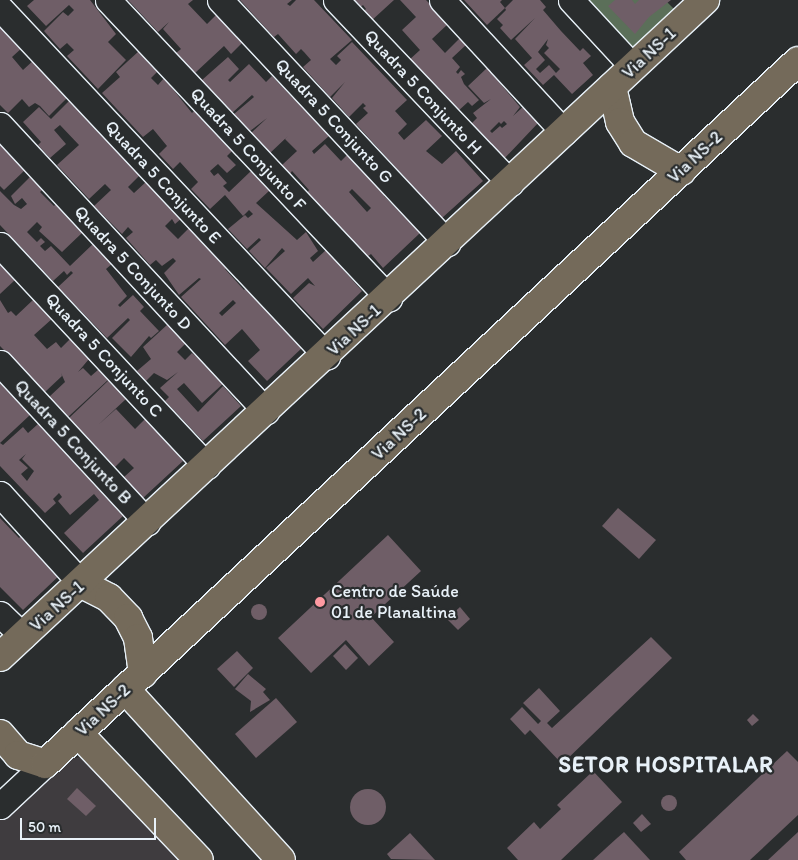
<!DOCTYPE html>
<html>
<head>
<meta charset="utf-8">
<style>
	body { margin:0 }
	#map { position:relative; width:798px; height:860px; overflow:hidden; background:#2a2d2e; font-family:Itim,sans-serif }
	div>[style] { position:absolute }
	.built>* { inset:0; background:#3f3c3f }
	.green>* { inset:0; background:#5b6f59 }
	.building>* { inset:0; background:#6f5e67 }
	.round { border-radius:50% }
	.roads { filter:drop-shadow(1px 0 #e8f1f8) drop-shadow(-1px 0 #e8f1f8) drop-shadow(0 1px #e8f1f8) drop-shadow(0 -1px #e8f1f8) }
	.minor>* { height:25px; margin:-12.5px; padding:0 12.5px; transform-origin:12.5px; border-radius:12.5px; background:#2a2d2e }
	.major>* { height:28px; margin:-14px; padding:0 14px; transform-origin:14px; border-radius:14px; background:#746a5a }
	.dots>* { width:14px; height:14px; translate:-50% -50%; box-sizing:border-box; border:2px solid #2a2d2e; border-radius:50% }
	span { translate:-50% -50%; white-space:nowrap; text-align:center; line-height:1.15; -webkit-text-stroke:4.5px #2a2d2e; paint-order:stroke }
	.street-label { font-size:18px; color:#e8f1f8 }
	.poi-label { font-size:18px; color:#e8f1f8 }
	.left { translate:0 -50%; text-align:left }
	.district-label { font-size:22px; color:#e8f1f8; font-weight:700; letter-spacing:1px }
	.scale { position:absolute; left:20px; top:818px; width:136px; height:22px; box-sizing:border-box; border:2px solid #e8f1f8; border-top:0; padding-left:6px; font-size:15px; line-height:18px; white-space:nowrap; color:#e8f1f8; -webkit-text-stroke:4px #2a2d2e; paint-order:stroke }
</style>
</head>
<body>
<div id="map">
	<div class="built">
		<i style="clip-path:polygon(83px 757px,180px 860px,0 860px,0 819px,65px 759px)"></i>
	</div>
	<div class="green">
		<i style="clip-path:polygon(577px 0,665px 0,679px 14px,635px 56px)"></i>
	</div>
	<div class="building">
		<i style="clip-path:polygon(34px 0,90px 0,116px 34px,108px 42px,126px 60px,98px 89px,67px 56px,74px 50px,67px 43px,60px 49px,44px 31px,63px 12px,68px 16px,74px 10px,69px 5px,46px 26px,27px 6px)"></i>
		<i style="clip-path:polygon(128px 0,193px 0,188px 4px,207px 24px,216px 15px,242px 43px,231px 54px,224px 46px,195px 73px,176px 53px,181px 49px,163px 29px,169px 22px,158px 32px)"></i>
		<i style="clip-path:polygon(240px 0,292px 0,287px 4px,290px 6px,296px 0,314px 0,352px 40px,330px 59px,336px 65px,341px 60px,337px 56px,352px 42px,407px 100px,395px 111px,407px 124px,398px 133px,404px 140px,426px 120px,442px 136px,426px 151px,442px 164px,456px 151px,483px 181px,442px 218px,356px 124px,368px 113px,363px 108px,366px 106px,363px 103px,349px 117px,332px 98px,345px 82px,330px 97px,303px 67px,311px 60px,304px 52px,301px 49px,296px 54px,278px 34px,274px 37px)"></i>
		<i style="clip-path:polygon(353px 0,394px 0,371px 21px,363px 12px,366px 9px,363px 5px,359px 8px)"></i>
		<i style="clip-path:polygon(400px 0,426px 0,449px 23px,432px 39px,445px 53px,461px 37px,467px 44px,452px 58px,460px 67px,456px 72px,458px 74px,461px 70px,465px 74px,461px 77px,464px 84px,479px 100px,472px 106px,468px 102px,457px 112px,408px 61px,420px 50px,402px 30px,416px 17px)"></i>
		<i style="clip-path:polygon(evenodd,464px 0,502px 0,500px 2px,505px 8px,513px 0,540px 0,546px 7px,543px 10px,561px 31px,580px 51px,583px 48px,591px 56px,583px 63px,593px 75px,572px 94px,554px 75px,543px 85px,524px 65px,532px 58px,515px 39px,535px 18px,511px 40px,500px 28px,503px 25px,497px 19px,506px 10px,505px 8px,487px 25px,464px 0,548px 39px,546px 45px,549px 48px,544px 53px,560px 69px,556px 73px,549px 65px,540px 73px,536px 69px,545px 60px,538px 52px,548px 39px)"></i>
		<i style="clip-path:polygon(615px 0,632px 0,635px 4px,639px 0,671px 0,649px 17px,635px 34px,608px 6px)"></i>
		<i style="clip-path:polygon(0 24px,23px 47px,12px 57px,23px 70px,35px 59px,68px 97px,49px 116px,40px 106px,35px 103px,29px 107px,22px 99px,8px 113px,0 105px)"></i>
		<i style="clip-path:polygon(139px 51px,157px 72px,151px 78px,158px 85px,164px 78px,192px 113px,194px 111px,232px 151px,227px 156px,236px 165px,227px 173px,218px 164px,210px 171px,214px 176px,218px 173px,227px 183px,223px 186px,229px 192px,251px 171px,269px 191px,256px 203px,297px 240px,306px 232px,318px 251px,310px 258px,313px 262px,326px 250px,362px 291px,323px 329px,293px 298px,309px 283px,315px 286px,308px 278px,291px 294px,266px 268px,285px 251px,282px 248px,265px 268px,249px 251px,261px 240px,259px 238px,247px 249px,228px 229px,245px 215px,248px 218px,253px 214px,249px 210px,243px 216px,225px 195px,210px 209px,191px 189px,198px 182px,180px 162px,173px 169px,159px 154px,167px 146px,153px 129px,143px 137px,102px 93px,120px 77px,116px 72px)"></i>
		<i style="clip-path:polygon(evenodd,228px 57px,239px 69px,228px 80px,230px 82px,249px 64px,266px 82px,272px 76px,329px 136px,312px 151px,314px 154px,325px 144px,341px 161px,347px 155px,387px 194px,384px 196px,420px 233px,383px 268px,371px 254px,367px 257px,307px 193px,309px 190px,292px 171px,290px 174px,282px 165px,297px 151px,285px 139px,288px 136px,269px 154px,250px 134px,267px 118px,250px 131px,234px 114px,254px 97px,252px 95px,232px 113px,202px 80px,228px 57px,352px 189px,371px 208px,367px 212px,349px 192px,352px 189px)"></i>
		<i style="clip-path:polygon(evenodd,487px 68px,520px 107px,513px 116px,524px 106px,539px 122px,501px 162px,469px 126px,477px 118px,473px 113px,491px 99px,484px 103px,468px 86px,487px 68px,504px 121px,507px 124px,502px 128px,500px 126px,492px 133px,490px 131px,499px 122px,501px 124px,504px 121px)"></i>
		<i style="clip-path:polygon(evenodd,71px 99px,141px 174px,128px 187px,134px 193px,147px 181px,182px 218px,175px 224px,172px 219px,165px 226px,178px 239px,191px 226px,228px 267px,225px 269px,244px 290px,247px 287px,303px 347px,267px 381px,248px 361px,260px 350px,242px 329px,225px 345px,181px 297px,201px 279px,199px 278px,179px 295px,164px 273px,176px 261px,173px 258px,162px 266px,156px 260px,150px 265px,126px 238px,133px 232px,128px 227px,122px 234px,94px 206px,111px 190px,105px 184px,89px 199px,57px 165px,79px 145px,60px 125px,54px 130px,66px 144px,50px 158px,38px 145px,41px 142px,23px 122px,39px 107px,51px 119px,71px 99px,233px 300px,236px 303px,222px 316px,219px 313px,233px 300px)"></i>
		<i style="clip-path:polygon(0 143px,25px 170px,4px 190px,0 186px)"></i>
		<i style="clip-path:polygon(31px 176px,43px 189px,40px 192px,54px 206px,57px 203px,83px 232px,62px 252px,39px 231px,42px 227px,37px 222px,27px 232px,37px 242px,41px 238px,45px 242px,40px 246px,45px 251px,51px 246px,70px 266px,94px 243px,113px 263px,106px 269px,127px 296px,118px 305px,120px 307px,133px 295px,144px 307px,140px 311px,159px 331px,151px 338px,149px 336px,131px 357px,112px 338px,130px 320px,128px 318px,107px 338px,58px 287px,73px 273px,71px 271px,67px 275px,64px 271px,53px 281px,0 225px,0 191px,14px 205px,21px 209px,27px 204px,22px 198px,15px 204px,11px 196px)"></i>
		<i style="clip-path:polygon(0 261px,16px 279px,0 294px)"></i>
		<i style="clip-path:polygon(34px 299px,53px 318px,34px 335px,47px 349px,56px 342px,61px 348px,70px 339px,89px 359px,78px 372px,83px 368px,91px 376px,99px 369px,108px 380px,68px 417px,49px 397px,65px 382px,61px 373px,62px 376px,45px 392px,0 346px,0 300px,8px 313px,11px 311px,16px 316px)"></i>
		<i style="clip-path:polygon(168px 324px,186px 343px,177px 352px,185px 360px,192px 353px,225px 382px,202px 403px,184px 383px,177px 389px,198px 412px,223px 386px,241px 406px,203px 441px,165px 401px,169px 397px,160px 388px,178px 372px,167px 380px,154px 373px,146px 381px,137px 371px,151px 359px,143px 347px)"></i>
		<i style="clip-path:polygon(109px 380px,126px 399px,98px 425px,116px 409px,135px 429px,146px 418px,183px 461px,143px 498px,124px 477px,134px 468px,124px 458px,115px 467px,69px 418px)"></i>
		<i style="clip-path:polygon(evenodd,0 383px,30px 415px,0 443px,3px 445px,23px 427px,28px 433px,38px 424px,123px 516px,83px 553px,64px 533px,99px 500px,94px 494px,70px 515px,58px 501px,62px 497px,59px 493px,53px 499px,56px 503px,45px 513px,0 466px,0 383px,26px 454px,22px 459px,34px 471px,27px 481px,21px 474px,28px 468px,19px 460px,26px 454px)"></i>
		<i style="clip-path:polygon(618px 508px,656px 540px,639px 559px,602px 526px)"></i>
		<i style="clip-path:polygon(0 518px,19px 538px,26px 531px,63px 572px,23px 610px,0 587px)"></i>
		<i style="clip-path:polygon(388px 535px,421px 571px,371px 617px,394px 642px,369px 666px,346px 640px,311px 673px,278px 638px)"></i>
		<i class="round" style="left:251px;top:604px;width:16px;height:16px"></i>
		<i style="clip-path:polygon(460px 607px,470px 619px,458px 630px,447px 619px)"></i>
		<i style="clip-path:polygon(651px 637px,672px 658px,562px 764px,530px 730px,525px 735px,510px 719px,522px 707px,538px 724px,541px 721px,523px 703px,539px 688px,560px 711px,547px 723px,552px 728px)"></i>
		<i style="clip-path:polygon(345px 644px,358px 658px,346px 670px,333px 656px)"></i>
		<i style="clip-path:polygon(237px 651px,253px 668px,234px 687px,217px 669px)"></i>
		<i style="clip-path:polygon(248px 674px,266px 689px,263px 692px,270px 700px,250px 712px,251px 701px,235px 689px)"></i>
		<i style="clip-path:polygon(276px 698px,297px 722px,256px 758px,235px 734px)"></i>
		<i style="clip-path:polygon(753px 714px,759px 720px,752px 726px,747px 720px)"></i>
		<i style="clip-path:polygon(787px 751px,798px 762px,798px 815px,750px 860px,686px 860px,679px 852px)"></i>
		<i style="clip-path:polygon(593px 771px,622px 802px,561px 860px,518px 860px,507px 848px,534px 822px,540px 829px,561px 809px,557px 805px)"></i>
		<i style="clip-path:polygon(77px 788px,96px 806px,86px 816px,67px 799px)"></i>
		<i class="round" style="left:350px;top:789px;width:36px;height:36px"></i>
		<i class="round" style="left:661px;top:795px;width:16px;height:16px"></i>
		<i style="clip-path:polygon(642px 814px,651px 824px,641px 832px,633px 823px)"></i>
		<i style="clip-path:polygon(624px 832px,650px 860px,593px 860px,616px 839px)"></i>
		<i style="clip-path:polygon(798px 832px,798px 860px,768px 860px)"></i>
		<i style="clip-path:polygon(410px 833px,435px 860px,391px 859px,387px 854px)"></i>
	</div>
	<div class="roads">
		<div class="minor">
			<i style="left:108px;top:0;width:410px;rotate:46.7deg"></i>
			<i style="left:220px;top:0;width:333px;rotate:46.9deg"></i>
			<i style="left:336px;top:0;width:253px;rotate:46.4deg"></i>
			<i style="left:442px;top:0;width:180px;rotate:47.3deg"></i>
			<i style="left:571px;top:0;width:91px;rotate:47.2deg"></i>
			<i style="left:0;top:8px;width:478px;rotate:46.8deg"></i>
			<i style="left:0;top:125px;width:391px;rotate:47.1deg"></i>
			<i style="left:0;top:245px;width:303px;rotate:46.9deg"></i>
			<i style="left:0;top:363px;width:217px;rotate:47.2deg"></i>
			<i style="left:0;top:494px;width:122px;rotate:47.7deg"></i>
			<i style="left:0;top:614px;width:32px;rotate:44deg"></i>
			<i style="left:0;top:806px;width:62px;rotate:-43deg"></i>
		</div>
		<div class="major">
			<i style="left:612px;top:87px;width:36px;rotate:77deg"></i>
			<i style="left:620px;top:122px;width:25px;rotate:58deg"></i>
			<i style="left:633px;top:143px;width:56px;rotate:30.3deg"></i>
			<i style="left:82px;top:584px;width:30px;rotate:27deg"></i>
			<i style="left:109px;top:598px;width:28px;rotate:46deg"></i>
			<i style="left:128px;top:618px;width:22px;rotate:63deg"></i>
			<i style="left:138px;top:638px;width:36px;rotate:82deg"></i>
			<i style="left:0;top:657px;width:964px;rotate:-42.98deg"></i>
			<i style="left:125px;top:689px;width:231px;rotate:47.6deg"></i>
			<i style="left:78px;top:733px;width:175px;rotate:46.4deg"></i>
			<i style="left:0;top:734px;width:28px;rotate:49deg"></i>
			<i style="left:18px;top:755px;width:28px;rotate:18deg"></i>
			<i style="left:45px;top:764px;width:1030px;rotate:-43.03deg"></i>
		</div>
	</div>
	<div class="dots">
		<i style="left:320px;top:602px;background:#ff9aa2"></i>
	</div>
	<div class="street-label">
		<span style="left:649px;top:53px;rotate:-43deg">Via NS-1</span>
		<span style="left:423px;top:92px;rotate:47deg">Quadra 5 Conjunto H</span>
		<span style="left:334px;top:121px;rotate:47deg">Quadra 5 Conjunto G</span>
		<span style="left:248px;top:149px;rotate:47deg">Quadra 5 Conjunto F</span>
		<span style="left:695px;top:157px;rotate:-43deg">Via NS-2</span>
		<span style="left:163px;top:182px;rotate:47deg">Quadra 5 Conjunto E</span>
		<span style="left:133px;top:268px;rotate:47deg">Quadra 5 Conjunto D</span>
		<span style="left:354px;top:330px;rotate:-43deg">Via NS-1</span>
		<span style="left:104px;top:355px;rotate:47deg">Quadra 5 Conjunto C</span>
		<span style="left:399px;top:434px;rotate:-43deg">Via NS-2</span>
		<span style="left:73px;top:442px;rotate:47deg">Quadra 5 Conjunto B</span>
		<span style="left:57px;top:606px;rotate:-42deg">Via NS-1</span>
		<span style="left:103px;top:710px;rotate:-43deg">Via NS-2</span>
	</div>
	<div class="poi-label">
		<span class="left" style="left:331px;top:602px">Centro de Saúde<br>01 de Planaltina</span>
	</div>
	<div class="district-label">
		<span style="left:666px;top:765px">SETOR HOSPITALAR</span>
	</div>
	<div class="scale">50 m</div>
</div>
</body>
</html>
